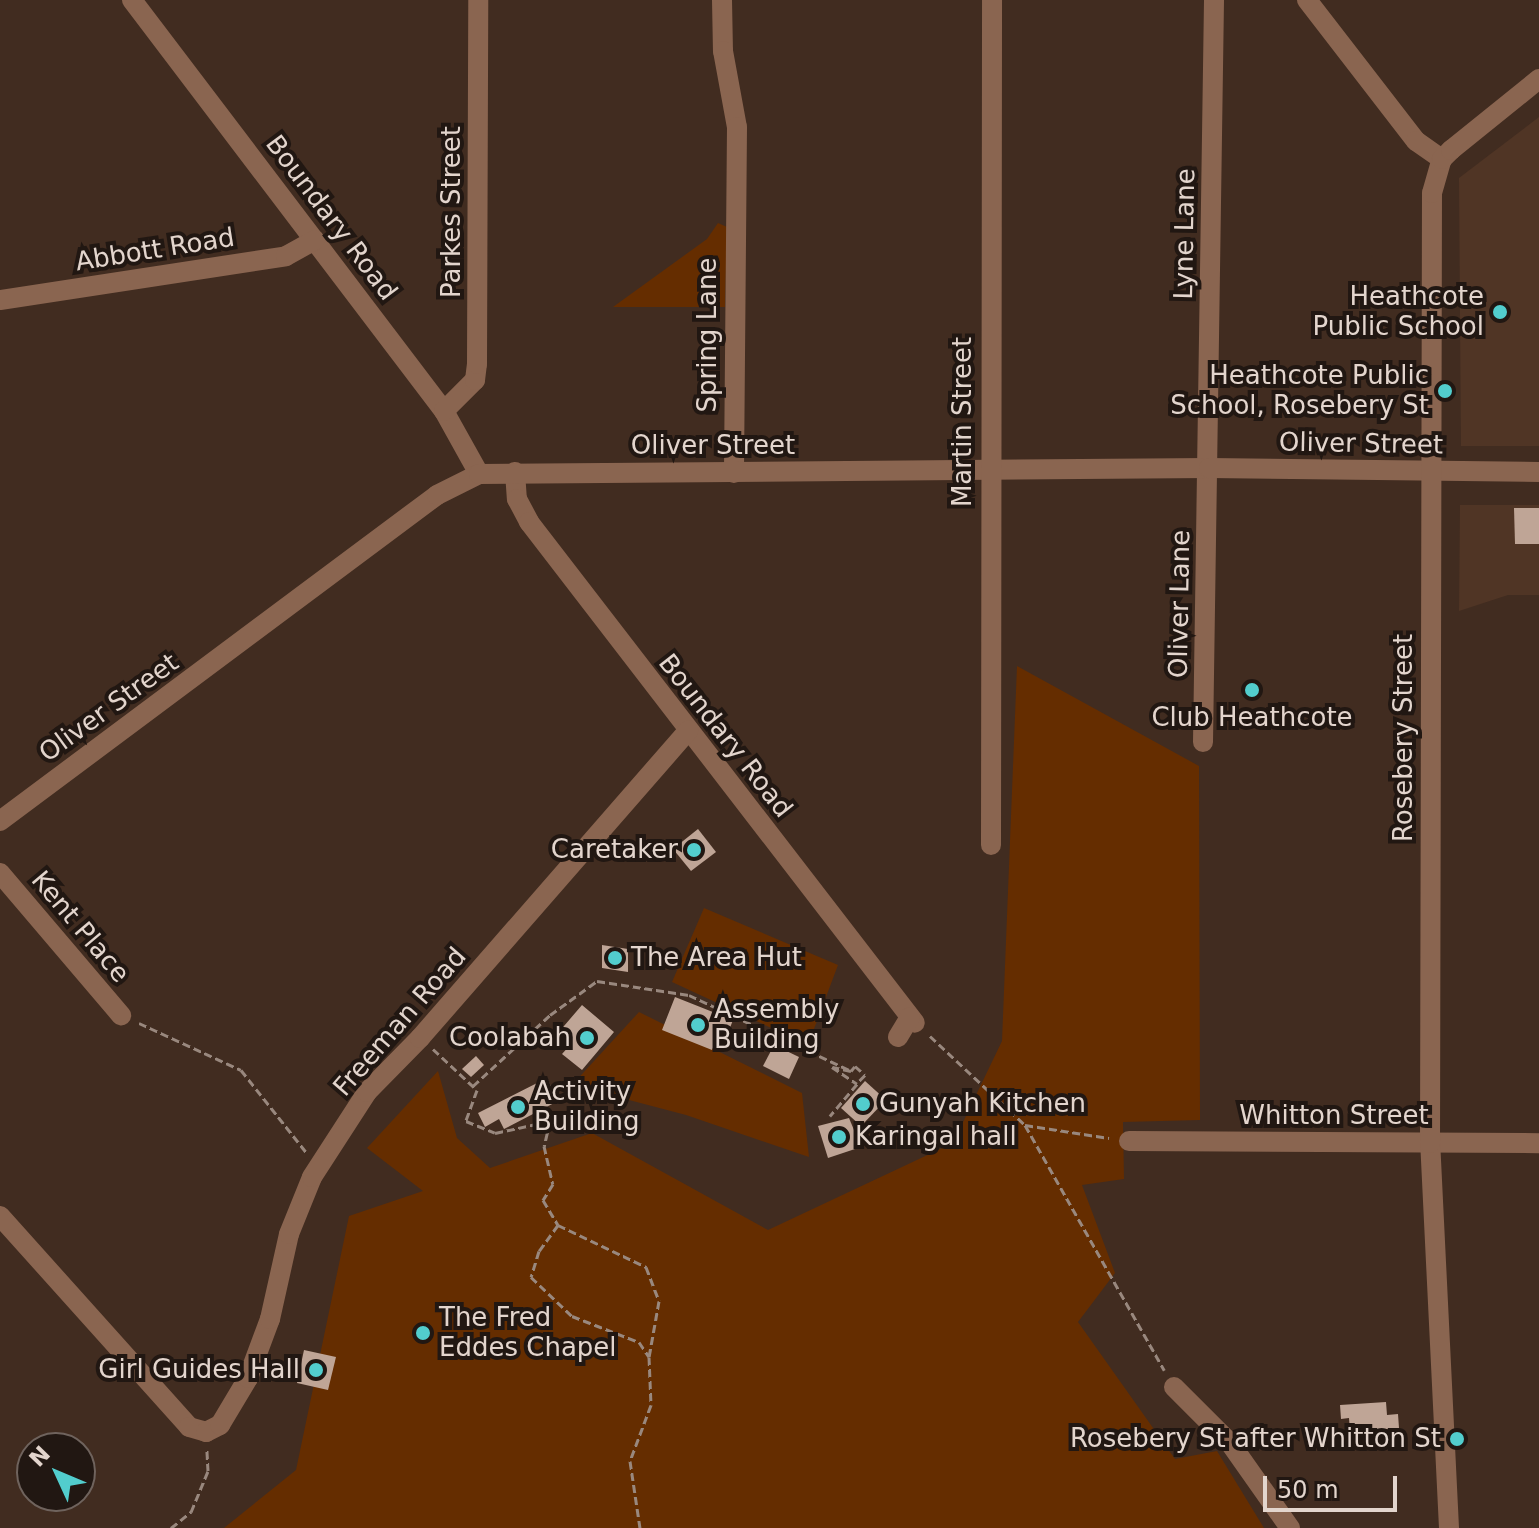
<!DOCTYPE html>
<html>
<head>
<meta charset="utf-8">
<style>
	body { margin:0 }
	#map { position:relative; width:1539px; height:1528px; overflow:hidden; background:#412c20; font-family:"DejaVu Sans",sans-serif }
	div>[style] { position:absolute }
	.built>* { inset:0; background:#503525 }
	.green>* { inset:0; background:#652d00 }
	.building>* { inset:0; background:#bfa596 }
	.path>* { height:3px; margin-top:-1.5px; transform-origin:0; background:repeating-linear-gradient(90deg,#99887e 0 8px,transparent 0 12px) }
	.minor>* { height:20px; margin:-10px; padding:0 10px; transform-origin:10px; border-radius:10px; background:#8a6550 }
	.dots>* { width:22px; height:22px; translate:-50% -50%; box-sizing:border-box; border:4px solid #211712; border-radius:50% }
	span { translate:-50% -50%; white-space:nowrap; text-align:center; line-height:1.15; -webkit-text-stroke:8px #211712; paint-order:stroke }
	.street-label { font-size:26px; color:#e3d5cd }
	.poi-label { font-size:26px; color:#e3d5cd }
	.right { translate:-100% -50%; text-align:right }
	.left { translate:0 -50%; text-align:left }
	.north { position:absolute; left:16px; top:1432px; width:80px; height:80px; box-sizing:border-box; background:#211712; border:2px solid #6f635d; border-radius:50%; rotate:314deg; font-size:22px; font-weight:700; line-height:32px; text-align:center; color:#e3d5cd }
	.north::after { content:''; display:block; margin:auto; width:28px; height:36px; background:#52cdcd; clip-path:polygon(50% 0,100% 100%,50% 72%,0 100%) }
	.scale { position:absolute; left:1263px; top:1476px; width:134px; height:36px; box-sizing:border-box; border:4px solid #e3d5cd; border-top:0; padding-left:10px; font-size:24px; line-height:28px; white-space:nowrap; color:#e3d5cd; -webkit-text-stroke:6px #211712; paint-order:stroke }
</style>
</head>
<body>
<div id="map">
	<div class="built">
		<i style="clip-path:polygon(1539px 117px,1539px 446px,1461px 446px,1459px 178px)"></i>
		<i style="clip-path:polygon(1460px 505px,1539px 505px,1539px 595px,1508px 595px,1459px 611px)"></i>
	</div>
	<div class="green">
		<i style="clip-path:polygon(718px 223px,727px 227px,725px 307px,613px 307px,707px 239px)"></i>
		<i style="clip-path:polygon(1017px 666px,1199px 766px,1200px 1120px,1123px 1122px,1124px 1179px,1082px 1185px,1115px 1273px,1078px 1322px,1175px 1459px,1217px 1451px,1264px 1528px,224px 1528px,296px 1470px,349px 1216px,423px 1191px,367px 1148px,438px 1071px,457px 1138px,490px 1168px,592px 1133px,768px 1230px,953px 1143px,1002px 1041px)"></i>
		<i style="clip-path:polygon(704px 908px,838px 965px,808px 1045px,672px 982px)"></i>
		<i style="clip-path:polygon(639px 1012px,802px 1093px,809px 1157px,686px 1115px,572px 1085px)"></i>
	</div>
	<div class="building">
		<i style="clip-path:polygon(1514px 508px,1539px 508px,1539px 544px,1515px 544px)"></i>
		<i style="clip-path:polygon(698px 829px,716px 852px,691px 871px,673px 849px)"></i>
		<i style="clip-path:polygon(602px 945px,628px 949px,628px 972px,602px 968px)"></i>
		<i style="clip-path:polygon(675px 997px,733px 1020px,726px 1038px,718px 1035px,712px 1050px,662px 1030px)"></i>
		<i style="clip-path:polygon(582px 1005px,614px 1032px,582px 1070px,562px 1054px,571px 1044px,558px 1033px)"></i>
		<i style="clip-path:polygon(774px 1045px,799px 1057px,789px 1079px,763px 1066px)"></i>
		<i style="clip-path:polygon(476px 1056px,484px 1065px,471px 1077px,462px 1069px)"></i>
		<i style="clip-path:polygon(547px 1078px,558px 1101px,504px 1129px,499px 1119px,485px 1127px,478px 1113px)"></i>
		<i style="clip-path:polygon(865px 1081px,886px 1100px,861px 1126px,841px 1108px)"></i>
		<i style="clip-path:polygon(849px 1118px,861px 1147px,828px 1158px,818px 1126px)"></i>
		<i style="clip-path:polygon(304px 1350px,336px 1357px,328px 1390px,297px 1383px)"></i>
		<i style="clip-path:polygon(1386px 1402px,1387px 1415px,1398px 1414px,1399px 1428px,1350px 1432px,1349px 1418px,1341px 1419px,1340px 1405px)"></i>
	</div>
	<div class="path">
		<i style="left:139px;top:1023px;width:112px;rotate:24.7deg"></i>
		<i style="left:241px;top:1070px;width:105px;rotate:51.6deg"></i>
		<i style="left:930px;top:1036px;width:130px;rotate:43.1deg"></i>
		<i style="left:1025px;top:1125px;width:282px;rotate:60.4deg"></i>
		<i style="left:433px;top:1049px;width:60px;rotate:43deg"></i>
		<i style="left:477px;top:1090px;width:33px;rotate:110deg"></i>
		<i style="left:466px;top:1121px;width:31px;rotate:22deg"></i>
		<i style="left:495px;top:1133px;width:56px;rotate:-12.3deg"></i>
		<i style="left:550px;top:1121px;width:26px;rotate:103deg"></i>
		<i style="left:544px;top:1146px;width:39px;rotate:77deg"></i>
		<i style="left:553px;top:1184px;width:19px;rotate:122deg"></i>
		<i style="left:543px;top:1200px;width:29px;rotate:59deg"></i>
		<i style="left:558px;top:1225px;width:98px;rotate:25.5deg"></i>
		<i style="left:646px;top:1267px;width:36px;rotate:69deg"></i>
		<i style="left:659px;top:1301px;width:57px;rotate:100.1deg"></i>
		<i style="left:649px;top:1357px;width:48px;rotate:87.6deg"></i>
		<i style="left:651px;top:1405px;width:60px;rotate:110.6deg"></i>
		<i style="left:630px;top:1461px;width:68px;rotate:81.5deg"></i>
		<i style="left:851px;top:1071px;width:6px;rotate:-51deg"></i>
		<i style="left:855px;top:1066px;width:13px;rotate:42deg"></i>
		<i style="left:865px;top:1075px;width:13px;rotate:135deg"></i>
		<i style="left:473px;top:1086px;width:105px;rotate:-42.7deg"></i>
		<i style="left:550px;top:1015px;width:58px;rotate:-35.9deg"></i>
		<i style="left:597px;top:981px;width:93px;rotate:8.7deg"></i>
		<i style="left:689px;top:995px;width:179px;rotate:25.1deg"></i>
		<i style="left:851px;top:1071px;width:19px;rotate:-168deg"></i>
		<i style="left:832px;top:1067px;width:30px;rotate:34deg"></i>
		<i style="left:857px;top:1084px;width:42px;rotate:130.2deg"></i>
		<i style="left:1025px;top:1125px;width:85px;rotate:8.8deg"></i>
		<i style="left:558px;top:1225px;width:32px;rotate:126deg"></i>
		<i style="left:539px;top:1251px;width:27px;rotate:107deg"></i>
		<i style="left:531px;top:1277px;width:57px;rotate:43.6deg"></i>
		<i style="left:572px;top:1316px;width:72px;rotate:21.2deg"></i>
		<i style="left:639px;top:1342px;width:18px;rotate:56deg"></i>
		<i style="left:171px;top:1528px;width:26px;rotate:-39deg"></i>
		<i style="left:191px;top:1512px;width:44px;rotate:-67.5deg"></i>
		<i style="left:208px;top:1471px;width:22px;rotate:-93deg"></i>
	</div>
	<div class="minor">
		<i style="left:132px;top:0;width:516px;rotate:52.8deg"></i>
		<i style="left:444px;top:411px;width:72px;rotate:60.9deg"></i>
		<i style="left:722px;top:0;width:51px;rotate:88.9deg"></i>
		<i style="left:723px;top:51px;width:77px;rotate:79.6deg"></i>
		<i style="left:737px;top:127px;width:346px;rotate:90.5deg"></i>
		<i style="left:1307px;top:0;width:178px;rotate:52.3deg"></i>
		<i style="left:1416px;top:141px;width:32px;rotate:35deg"></i>
		<i style="left:0;top:300px;width:289px;rotate:-8.7deg"></i>
		<i style="left:286px;top:256px;width:33px;rotate:-29deg"></i>
		<i style="left:444px;top:411px;width:44px;rotate:-45deg"></i>
		<i style="left:475px;top:380px;width:16px;rotate:-83deg"></i>
		<i style="left:477px;top:364px;width:364px;rotate:-89.8deg"></i>
		<i style="left:515px;top:472px;width:27px;rotate:86deg"></i>
		<i style="left:517px;top:499px;width:26px;rotate:62deg"></i>
		<i style="left:529px;top:522px;width:632px;rotate:52.39deg"></i>
		<i style="left:1203px;top:742px;width:742px;rotate:-89.15deg"></i>
		<i style="left:0;top:821px;width:545px;rotate:-36.72deg"></i>
		<i style="left:437px;top:495px;width:47px;rotate:-26.6deg"></i>
		<i style="left:479px;top:474px;width:730px;rotate:-0.47deg"></i>
		<i style="left:1209px;top:468px;width:330px;rotate:0.7deg"></i>
		<i style="left:991px;top:845px;width:845px;rotate:-89.93deg"></i>
		<i style="left:0;top:873px;width:187px;rotate:49.6deg"></i>
		<i style="left:898px;top:1037px;width:23px;rotate:-59deg"></i>
		<i style="left:1129px;top:1141px;width:410px;rotate:0.3deg"></i>
		<i style="left:0;top:1216px;width:283px;rotate:48.1deg"></i>
		<i style="left:189px;top:1427px;width:18px;rotate:16deg"></i>
		<i style="left:206px;top:1432px;width:16px;rotate:-27deg"></i>
		<i style="left:220px;top:1425px;width:55px;rotate:-59.2deg"></i>
		<i style="left:248px;top:1378px;width:63px;rotate:-69.6deg"></i>
		<i style="left:270px;top:1319px;width:87px;rotate:-77.4deg"></i>
		<i style="left:289px;top:1234px;width:61px;rotate:-68deg"></i>
		<i style="left:312px;top:1177px;width:101px;rotate:-57.1deg"></i>
		<i style="left:367px;top:1092px;width:76px;rotate:-45.5deg"></i>
		<i style="left:420px;top:1038px;width:408px;rotate:-48.9deg"></i>
		<i style="left:1174px;top:1387px;width:79px;rotate:45deg"></i>
		<i style="left:1230px;top:1443px;width:104px;rotate:54.8deg"></i>
		<i style="left:1449px;top:1528px;width:385px;rotate:-92.8deg"></i>
		<i style="left:1430px;top:1143px;width:950px;rotate:-89.88deg"></i>
		<i style="left:1432px;top:193px;width:35px;rotate:-74deg"></i>
		<i style="left:1442px;top:159px;width:13px;rotate:-45deg"></i>
		<i style="left:1451px;top:150px;width:113px;rotate:-38.9deg"></i>
	</div>
	<div class="dots">
		<i style="left:1500px;top:312px;background:#52cdcd"></i>
		<i style="left:1445px;top:391px;background:#52cdcd"></i>
		<i style="left:1252px;top:690px;background:#52cdcd"></i>
		<i style="left:694px;top:850px;background:#52cdcd"></i>
		<i style="left:615px;top:958px;background:#52cdcd"></i>
		<i style="left:698px;top:1025px;background:#52cdcd"></i>
		<i style="left:587px;top:1038px;background:#52cdcd"></i>
		<i style="left:863px;top:1104px;background:#52cdcd"></i>
		<i style="left:518px;top:1107px;background:#52cdcd"></i>
		<i style="left:839px;top:1137px;background:#52cdcd"></i>
		<i style="left:423px;top:1333px;background:#52cdcd"></i>
		<i style="left:316px;top:1370px;background:#52cdcd"></i>
		<i style="left:1457px;top:1439px;background:#52cdcd"></i>
	</div>
	<div class="street-label">
		<span style="left:452px;top:212px;rotate:-90deg">Parkes Street</span>
		<span style="left:331px;top:218px;rotate:53deg">Boundary Road</span>
		<span style="left:1185px;top:234px;rotate:-89deg">Lyne Lane</span>
		<span style="left:155px;top:250px;rotate:-9deg">Abbott Road</span>
		<span style="left:708px;top:335px;rotate:-90deg">Spring Lane</span>
		<span style="left:963px;top:422px;rotate:-90deg">Martin Street</span>
		<span style="left:1361px;top:444px;rotate:1deg">Oliver Street</span>
		<span style="left:713px;top:446px">Oliver Street</span>
		<span style="left:1180px;top:604px;rotate:-89deg">Oliver Lane</span>
		<span style="left:109px;top:708px;rotate:-36deg">Oliver Street</span>
		<span style="left:725px;top:736px;rotate:52deg">Boundary Road</span>
		<span style="left:1404px;top:738px;rotate:-90deg">Rosebery Street</span>
		<span style="left:80px;top:927px;rotate:50deg">Kent Place</span>
		<span style="left:400px;top:1022px;rotate:-49deg">Freeman Road</span>
		<span style="left:1334px;top:1116px">Whitton Street</span>
	</div>
	<div class="poi-label">
		<span class="right" style="left:1484px;top:312px">Heathcote<br>Public School</span>
		<span class="right" style="left:1429px;top:391px">Heathcote Public<br>School, Rosebery St</span>
		<span style="left:1252px;top:718px">Club Heathcote</span>
		<span class="right" style="left:678px;top:850px">Caretaker</span>
		<span class="left" style="left:631px;top:958px">The Area Hut</span>
		<span class="left" style="left:714px;top:1025px">Assembly<br>Building</span>
		<span class="right" style="left:571px;top:1038px">Coolabah</span>
		<span class="left" style="left:534px;top:1107px">Activity<br>Building</span>
		<span class="left" style="left:879px;top:1104px">Gunyah Kitchen</span>
		<span class="left" style="left:855px;top:1137px">Karingal hall</span>
		<span class="left" style="left:439px;top:1333px">The Fred<br>Eddes Chapel</span>
		<span class="right" style="left:300px;top:1370px">Girl Guides Hall</span>
		<span class="right" style="left:1441px;top:1439px">Rosebery St after Whitton St</span>
	</div>
	<div class="north">N</div>
	<div class="scale">50 m</div>
</div>
</body>
</html>
